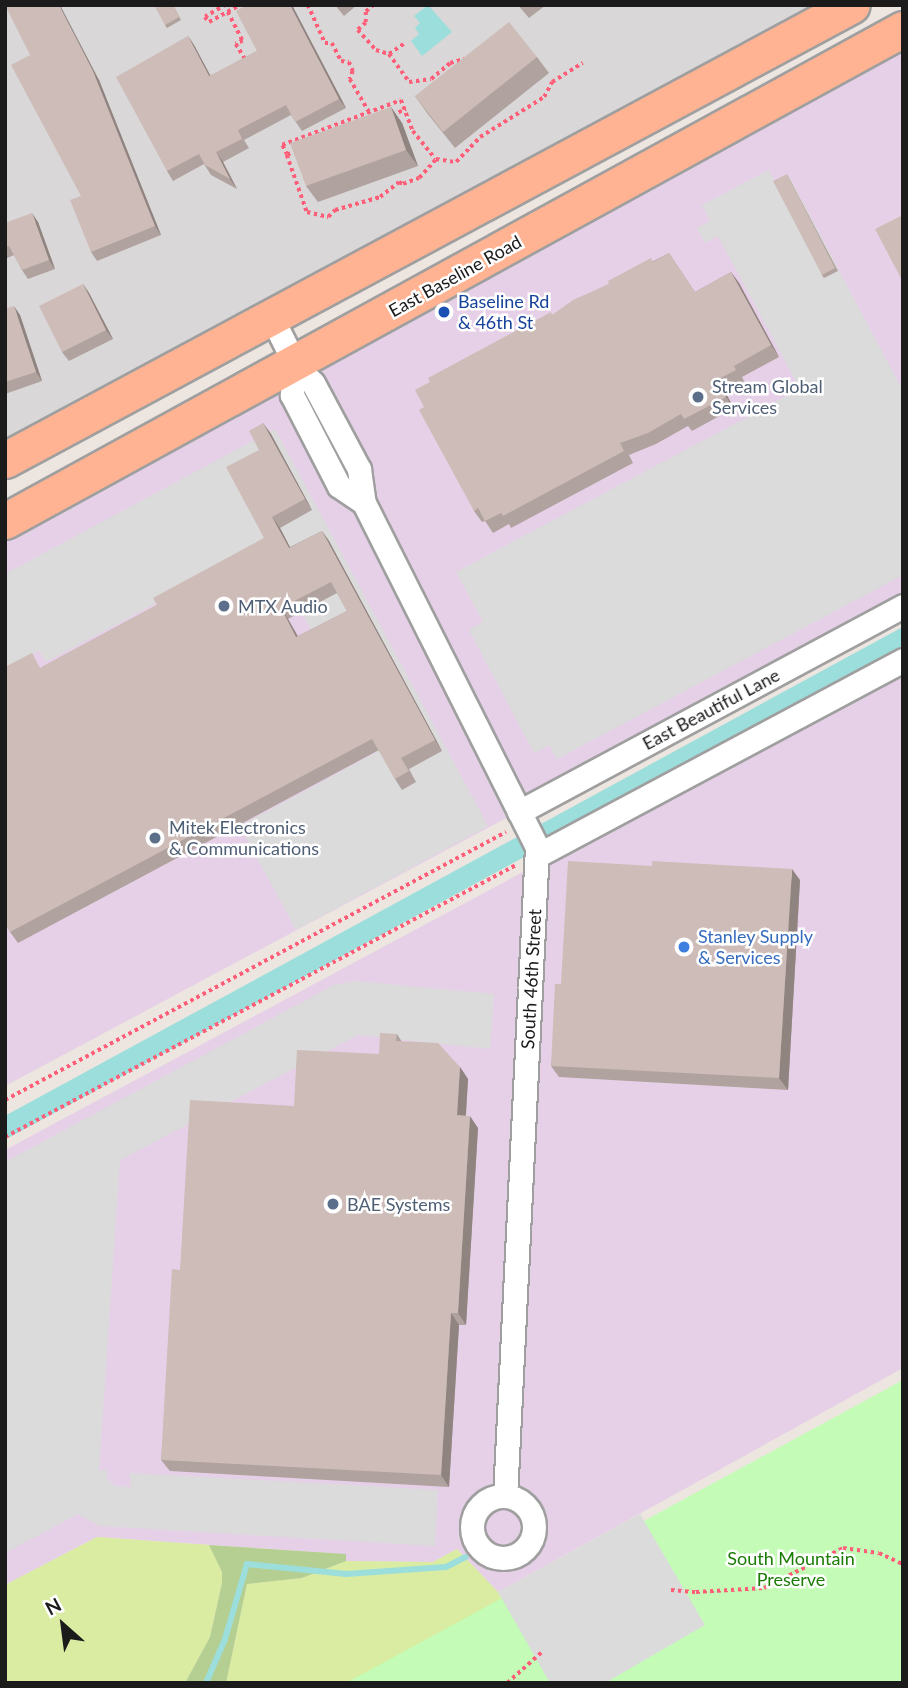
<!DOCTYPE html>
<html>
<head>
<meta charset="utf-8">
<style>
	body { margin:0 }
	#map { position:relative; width:908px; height:1688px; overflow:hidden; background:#ede5df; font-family:Lato,sans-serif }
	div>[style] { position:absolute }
	.residential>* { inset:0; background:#d9d7d8 }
	.industrial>* { inset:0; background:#e5d0e7 }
	.grass>* { inset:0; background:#d9eca1 }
	.forest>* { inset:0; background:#b4cf91 }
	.park>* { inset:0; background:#c4fcb7 }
	.parking>* { inset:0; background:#dbdbdb }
	.water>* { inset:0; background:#9cdedc }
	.stream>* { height:6px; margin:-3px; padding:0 3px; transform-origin:3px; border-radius:3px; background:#9cdedc }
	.canal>* { height:21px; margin:-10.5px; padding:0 10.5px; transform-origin:10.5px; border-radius:10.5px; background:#9cdedc }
	.path>* { height:3.5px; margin-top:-1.75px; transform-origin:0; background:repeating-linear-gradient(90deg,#ff5e78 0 3.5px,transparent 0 7px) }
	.roads { filter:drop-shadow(2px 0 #9f9f9f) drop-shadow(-2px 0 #9f9f9f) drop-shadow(0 2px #9f9f9f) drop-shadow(0 -2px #9f9f9f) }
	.street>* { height:23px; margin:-11.5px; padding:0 11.5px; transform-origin:11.5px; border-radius:11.5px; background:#fff }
	.street>.ring { margin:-11.5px; padding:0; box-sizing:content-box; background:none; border:23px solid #fff; border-radius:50% }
	.primary>* { height:35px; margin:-17.5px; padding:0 17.5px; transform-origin:17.5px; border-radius:17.5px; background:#ffb392 }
	.wall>* { inset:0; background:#b0a29e }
	.shaded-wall>* { inset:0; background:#908481 }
	.building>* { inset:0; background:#cdbcb8 }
	.dots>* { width:19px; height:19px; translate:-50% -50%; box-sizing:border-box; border:4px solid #fff; border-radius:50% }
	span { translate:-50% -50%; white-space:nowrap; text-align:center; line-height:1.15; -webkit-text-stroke:5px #fff; paint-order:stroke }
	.street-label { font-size:18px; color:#1b1b1b }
	.transit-label { font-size:18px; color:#164399 }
	.left { translate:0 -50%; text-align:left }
	.service-label { font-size:18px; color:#4e5e75 }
	.shop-label { font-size:18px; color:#366cbe }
	.park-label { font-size:18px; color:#1a7c05 }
	.frame { position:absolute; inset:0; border:7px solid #1b1b1b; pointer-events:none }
	.north { position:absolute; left:28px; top:1590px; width:70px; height:70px; -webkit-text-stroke:5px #fff; paint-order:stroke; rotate:332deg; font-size:19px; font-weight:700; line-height:28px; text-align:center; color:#1b1b1b }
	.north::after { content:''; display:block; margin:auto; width:24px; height:32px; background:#1b1b1b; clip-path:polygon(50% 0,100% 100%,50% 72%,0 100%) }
</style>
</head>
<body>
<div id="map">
	<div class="residential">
		<i style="clip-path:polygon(5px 5px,822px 5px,5px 441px)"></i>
	</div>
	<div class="industrial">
		<i style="clip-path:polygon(903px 49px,903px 606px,5px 1086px,5px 538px)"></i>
		<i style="clip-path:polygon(903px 668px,903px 1368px,498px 1592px,457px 1549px,433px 1562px,346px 1561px,345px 1554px,97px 1537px,5px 1585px,5px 1150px)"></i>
	</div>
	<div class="grass">
		<i style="clip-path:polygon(97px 1537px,209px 1545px,222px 1572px,222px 1583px,210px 1637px,185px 1683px,5px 1683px,5px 1585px)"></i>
		<i style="clip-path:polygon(457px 1549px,498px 1592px,550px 1683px,226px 1683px,247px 1584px,302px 1578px,346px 1561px,433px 1562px)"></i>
	</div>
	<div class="forest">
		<i style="clip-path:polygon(209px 1545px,346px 1554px,346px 1561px,302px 1578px,247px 1584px,226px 1683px,185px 1683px,210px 1637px,222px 1583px,222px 1572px)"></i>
	</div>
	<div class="park">
		<i style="clip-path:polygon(903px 1380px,903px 1683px,346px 1683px)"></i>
	</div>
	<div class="parking">
		<i style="clip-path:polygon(769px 170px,777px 185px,790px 178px,903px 391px,903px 575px,557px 759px,549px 745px,534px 753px,469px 630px,483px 622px,456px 572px,800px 389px,718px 236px,705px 243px,697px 228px,710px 221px,702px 205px)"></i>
		<i style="clip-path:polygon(275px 429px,488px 826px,296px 930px,240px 826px,377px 752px,265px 545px,46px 662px,39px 651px,5px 669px,5px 574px)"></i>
		<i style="clip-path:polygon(354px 981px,494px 994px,490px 1049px,358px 1035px,120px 1160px,99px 1471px,106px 1470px,108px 1480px,115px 1486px,131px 1487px,130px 1473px,438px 1490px,435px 1546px,99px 1526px,78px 1514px,5px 1553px,5px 1162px,334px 985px)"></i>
		<i style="clip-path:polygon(640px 1514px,705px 1625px,605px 1683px,550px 1683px,498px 1592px)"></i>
	</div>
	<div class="water">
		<i style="clip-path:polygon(428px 5px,452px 32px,422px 56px,411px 41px,419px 34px,415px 28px,420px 23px,414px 16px)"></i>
	</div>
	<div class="stream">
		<i style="left:206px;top:1683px;width:48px;rotate:-66.6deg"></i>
		<i style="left:225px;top:1639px;width:78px;rotate:-73.7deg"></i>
		<i style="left:247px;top:1564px;width:100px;rotate:5.8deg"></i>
		<i style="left:346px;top:1574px;width:100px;rotate:-4deg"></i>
		<i style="left:446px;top:1567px;width:22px;rotate:-27deg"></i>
	</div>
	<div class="canal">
		<i style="left:5px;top:1127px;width:1023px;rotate:-28.57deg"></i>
	</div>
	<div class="path">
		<i style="left:226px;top:5px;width:24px;rotate:150deg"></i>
		<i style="left:205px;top:17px;width:6px;rotate:51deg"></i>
		<i style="left:209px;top:22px;width:35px;rotate:-29deg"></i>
		<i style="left:308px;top:5px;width:42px;rotate:65.9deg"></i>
		<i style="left:325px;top:43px;width:7px"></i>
		<i style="left:332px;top:43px;width:20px;rotate:63deg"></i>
		<i style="left:341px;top:61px;width:8px;rotate:7deg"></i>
		<i style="left:349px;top:62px;width:10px;rotate:66deg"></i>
		<i style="left:353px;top:71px;width:9px;rotate:111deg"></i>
		<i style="left:350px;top:79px;width:38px;rotate:60deg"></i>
		<i style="left:374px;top:5px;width:11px;rotate:139deg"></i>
		<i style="left:366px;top:12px;width:11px;rotate:90deg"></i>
		<i style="left:366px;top:23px;width:11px;rotate:139deg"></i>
		<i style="left:358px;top:30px;width:27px;rotate:48deg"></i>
		<i style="left:376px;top:50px;width:14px;rotate:17deg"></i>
		<i style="left:389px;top:54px;width:19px;rotate:-35deg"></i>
		<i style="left:228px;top:12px;width:33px;rotate:63deg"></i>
		<i style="left:243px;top:41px;width:8px;rotate:157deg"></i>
		<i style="left:236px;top:44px;width:17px;rotate:59deg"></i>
		<i style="left:389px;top:54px;width:34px;rotate:54deg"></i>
		<i style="left:409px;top:82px;width:22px;rotate:-8deg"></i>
		<i style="left:431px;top:79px;width:25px;rotate:-40deg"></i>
		<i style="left:450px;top:63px;width:15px;rotate:-16deg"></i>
		<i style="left:392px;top:115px;width:15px;rotate:-23deg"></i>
		<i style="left:297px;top:152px;width:10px;rotate:163deg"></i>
		<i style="left:287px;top:155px;width:11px;rotate:-117deg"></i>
		<i style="left:282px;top:145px;width:127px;rotate:-20.7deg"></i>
		<i style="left:401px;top:100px;width:33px;rotate:69deg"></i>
		<i style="left:413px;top:131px;width:36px;rotate:51deg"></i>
		<i style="left:287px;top:155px;width:60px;rotate:70.7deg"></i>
		<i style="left:307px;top:212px;width:22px;rotate:13deg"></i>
		<i style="left:328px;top:217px;width:10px;rotate:-45deg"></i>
		<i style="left:335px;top:210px;width:47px;rotate:-16.1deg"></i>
		<i style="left:380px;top:197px;width:24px;rotate:-38deg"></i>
		<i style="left:399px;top:182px;width:4px;rotate:27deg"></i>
		<i style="left:403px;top:184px;width:17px;rotate:-21deg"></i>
		<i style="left:419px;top:178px;width:25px;rotate:-48deg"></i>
		<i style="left:436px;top:159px;width:20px;rotate:9deg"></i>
		<i style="left:456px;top:162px;width:35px;rotate:-46deg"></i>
		<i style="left:480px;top:137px;width:75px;rotate:-32deg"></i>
		<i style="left:544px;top:97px;width:17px;rotate:-62deg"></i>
		<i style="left:552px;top:82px;width:36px;rotate:-32deg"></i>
		<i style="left:5px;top:1100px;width:568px;rotate:-28.14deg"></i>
		<i style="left:5px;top:1137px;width:579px;rotate:-28.03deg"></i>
		<i style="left:671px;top:1590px;width:25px;rotate:5deg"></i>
		<i style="left:696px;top:1592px;width:68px;rotate:-3.4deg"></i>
		<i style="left:764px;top:1588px;width:89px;rotate:-26.9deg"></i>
		<i style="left:843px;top:1548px;width:36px;rotate:8deg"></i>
		<i style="left:879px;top:1553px;width:26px;rotate:25deg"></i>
		<i style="left:507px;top:1683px;width:48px;rotate:-41.6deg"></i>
	</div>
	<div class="roads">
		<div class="street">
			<i style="left:271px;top:316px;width:54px;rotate:63.4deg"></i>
			<i style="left:295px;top:364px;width:26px;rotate:47deg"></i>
			<i style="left:313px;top:383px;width:98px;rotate:61.9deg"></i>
			<i style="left:359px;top:469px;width:34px;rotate:82deg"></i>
			<i style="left:364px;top:503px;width:385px;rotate:63.3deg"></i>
			<i style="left:537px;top:847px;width:650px;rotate:92.82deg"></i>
			<i style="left:295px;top:364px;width:31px;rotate:96deg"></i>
			<i style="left:292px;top:395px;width:102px;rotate:62.7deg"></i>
			<i style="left:339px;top:486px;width:30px;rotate:34deg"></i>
			<i style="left:519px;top:812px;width:436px;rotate:-28.2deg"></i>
			<i style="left:538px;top:855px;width:414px;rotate:-28.1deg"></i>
			<i class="ring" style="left:472px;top:1496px;width:39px;height:39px"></i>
		</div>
		<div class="primary">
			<i style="left:5px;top:460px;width:961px;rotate:-28.24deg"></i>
			<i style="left:5px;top:521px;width:1024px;rotate:-28.72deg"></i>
		</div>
	</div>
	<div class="wall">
		<i style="clip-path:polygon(173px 5px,181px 20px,167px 28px,165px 25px)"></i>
		<i style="clip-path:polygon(292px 5px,346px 108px,302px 131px,291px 115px,244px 140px,249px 148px,223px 162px,237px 189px,211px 175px,204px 164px,173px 181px,167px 171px,188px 36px,194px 45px,210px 76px,257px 51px)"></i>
		<i style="clip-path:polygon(335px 5px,357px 5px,344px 16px)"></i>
		<i style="clip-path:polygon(518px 5px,546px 5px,529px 18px)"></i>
		<i style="clip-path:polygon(537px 57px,549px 73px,455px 148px,427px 113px,415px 96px)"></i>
		<i style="clip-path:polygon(99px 80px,161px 235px,97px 261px,91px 252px,81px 196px)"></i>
		<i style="clip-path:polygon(391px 107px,402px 123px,418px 166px,318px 202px,306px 186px)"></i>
		<i style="clip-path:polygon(787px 174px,838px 271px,824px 278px,822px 275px)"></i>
		<i style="clip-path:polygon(38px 222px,55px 269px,28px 279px,22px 270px,14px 255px,5px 259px,5px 223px)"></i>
		<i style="clip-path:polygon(669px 253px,695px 292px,731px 272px,739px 283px,779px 357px,742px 377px,744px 381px,725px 392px,734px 408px,692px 431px,688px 426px,656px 444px,629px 455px,633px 463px,511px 528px,509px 524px,493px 533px,485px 521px,482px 522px,474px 511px,552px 315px,609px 284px)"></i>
		<i style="clip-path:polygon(83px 284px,89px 293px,113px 339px,69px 361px,62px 352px)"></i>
		<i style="clip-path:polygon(5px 309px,20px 315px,42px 381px,5px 394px)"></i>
		<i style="clip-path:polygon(evenodd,263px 423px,271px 434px,312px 510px,280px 528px,290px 547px,322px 531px,329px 541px,442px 751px,409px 769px,416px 782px,402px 790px,395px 779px,379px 750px,18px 943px,10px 932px,42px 667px,157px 605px,264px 538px,259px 450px,263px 423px,337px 593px,347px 611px,298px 636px,288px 619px,337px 593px)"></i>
		<i style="clip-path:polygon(652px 866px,800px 880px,788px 1090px,559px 1077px,551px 1066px,561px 984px)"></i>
		<i style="clip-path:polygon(397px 1034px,402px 1042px,460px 1067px,468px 1079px,466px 1116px,478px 1128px,466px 1325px,459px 1325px,449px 1487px,170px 1471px,161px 1460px,180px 1270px)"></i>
	</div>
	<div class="shaded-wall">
		<i style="clip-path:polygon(59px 5px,60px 5px,99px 80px,161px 235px,155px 226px)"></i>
		<i style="clip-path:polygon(290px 5px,292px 5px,346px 108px,339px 99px)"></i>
		<i style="clip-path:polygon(188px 36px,194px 45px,216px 86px,209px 76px)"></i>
		<i style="clip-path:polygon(391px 107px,402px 123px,418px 166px,406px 150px)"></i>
		<i style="clip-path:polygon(216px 152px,223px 162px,237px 189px,230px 179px)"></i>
		<i style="clip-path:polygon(32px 213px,38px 222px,55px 269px,49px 260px)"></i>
		<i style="clip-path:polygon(731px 272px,739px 283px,779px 357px,771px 345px)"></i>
		<i style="clip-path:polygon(83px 284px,89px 293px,113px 339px,106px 330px)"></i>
		<i style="clip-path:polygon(14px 306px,20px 315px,42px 381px,36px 372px)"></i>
		<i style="clip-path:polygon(717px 380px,725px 392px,734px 408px,726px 397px)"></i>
		<i style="clip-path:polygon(263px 423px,271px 434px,312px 510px,305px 499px)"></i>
		<i style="clip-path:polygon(272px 517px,280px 528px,296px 559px,289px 548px)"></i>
		<i style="clip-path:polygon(322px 531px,329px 541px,442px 751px,435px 740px)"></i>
		<i style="clip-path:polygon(281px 608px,288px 619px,304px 648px,296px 637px)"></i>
		<i style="clip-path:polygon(792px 869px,800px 880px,788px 1090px,779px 1078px)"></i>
		<i style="clip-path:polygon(460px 1067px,468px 1079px,465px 1127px,457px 1115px)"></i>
		<i style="clip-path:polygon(470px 1116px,478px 1128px,466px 1325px,458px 1313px)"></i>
		<i style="clip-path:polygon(451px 1313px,459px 1325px,449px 1487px,441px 1475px)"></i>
	</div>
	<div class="building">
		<i style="clip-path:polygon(5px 5px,59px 5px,93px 71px,155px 226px,91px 252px,70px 200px,81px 196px,11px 65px,30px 55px)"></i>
		<i style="clip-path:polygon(154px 5px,173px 5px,179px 17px,165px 25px)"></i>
		<i style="clip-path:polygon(247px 5px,290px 5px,339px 99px,295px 122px,286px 105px,238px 130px,242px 139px,216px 152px,230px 179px,205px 165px,199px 154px,167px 171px,116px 77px,188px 36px,209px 76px,257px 51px,236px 11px)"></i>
		<i style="clip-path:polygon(509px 22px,537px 57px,443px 132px,415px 96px)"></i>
		<i style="clip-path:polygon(391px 107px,406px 150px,306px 186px,290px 143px)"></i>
		<i style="clip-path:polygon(787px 174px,835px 268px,822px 275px,773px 181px)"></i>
		<i style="clip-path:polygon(32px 213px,49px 260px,22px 270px,9px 246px,5px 247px,5px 223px)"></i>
		<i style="clip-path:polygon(903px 215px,903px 282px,875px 229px)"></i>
		<i style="clip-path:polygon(669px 253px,695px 292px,731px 272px,771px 345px,734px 366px,736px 370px,717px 380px,726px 397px,684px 419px,681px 414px,648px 433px,620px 443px,624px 451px,503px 516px,501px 513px,485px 521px,478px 508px,474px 511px,419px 410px,424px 407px,415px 390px,430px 382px,428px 378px,551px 312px,552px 315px,573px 300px,609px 284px,608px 281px,651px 258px,653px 262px)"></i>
		<i style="clip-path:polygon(83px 284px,106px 330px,62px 352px,39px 306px)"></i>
		<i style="clip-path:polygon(14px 306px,36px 372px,5px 382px,5px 309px)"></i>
		<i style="clip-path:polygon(evenodd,263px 423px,305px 499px,272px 517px,289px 548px,322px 531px,435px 740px,401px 758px,409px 771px,395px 779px,372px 739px,10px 932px,5px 924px,5px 667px,32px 653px,40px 668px,157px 605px,153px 598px,264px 538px,226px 467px,259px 450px,249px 431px,263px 423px,331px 582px,347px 611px,296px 637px,281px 608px,331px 582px)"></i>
		<i style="clip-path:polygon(568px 861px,652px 866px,652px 861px,792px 869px,779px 1078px,551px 1066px,555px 984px,561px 984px)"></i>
		<i style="clip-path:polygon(380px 1033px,397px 1034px,396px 1041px,438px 1043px,460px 1067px,457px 1115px,470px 1116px,458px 1313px,451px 1313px,441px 1475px,161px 1460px,172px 1269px,180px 1270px,190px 1100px,294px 1106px,297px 1050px,379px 1054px)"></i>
	</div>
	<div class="dots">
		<i style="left:444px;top:312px;background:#1a4fb4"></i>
		<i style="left:698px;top:397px;background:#5c6f8a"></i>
		<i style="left:224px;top:606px;background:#5c6f8a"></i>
		<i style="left:155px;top:838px;background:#5c6f8a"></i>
		<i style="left:684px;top:947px;background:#3f7fe0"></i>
		<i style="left:333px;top:1204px;background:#5c6f8a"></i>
	</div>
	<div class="street-label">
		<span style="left:455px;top:276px;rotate:-29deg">East Baseline Road</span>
		<span style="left:711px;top:709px;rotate:-28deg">East Beautiful Lane</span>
		<span style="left:531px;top:979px;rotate:-87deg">South 46th Street</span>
	</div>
	<div class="transit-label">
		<span class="left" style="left:458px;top:312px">Baseline Rd<br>&amp; 46th St</span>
	</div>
	<div class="service-label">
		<span class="left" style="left:712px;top:397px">Stream Global<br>Services</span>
		<span class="left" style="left:238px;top:606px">MTX Audio</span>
		<span class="left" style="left:169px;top:838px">Mitek Electronics<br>&amp; Communications</span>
		<span class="left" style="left:347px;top:1204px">BAE Systems</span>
	</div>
	<div class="shop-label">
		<span class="left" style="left:698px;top:947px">Stanley Supply<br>&amp; Services</span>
	</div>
	<div class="park-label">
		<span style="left:791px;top:1569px">South Mountain<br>Preserve</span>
	</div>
	<div class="frame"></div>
	<div class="north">N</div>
</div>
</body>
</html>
